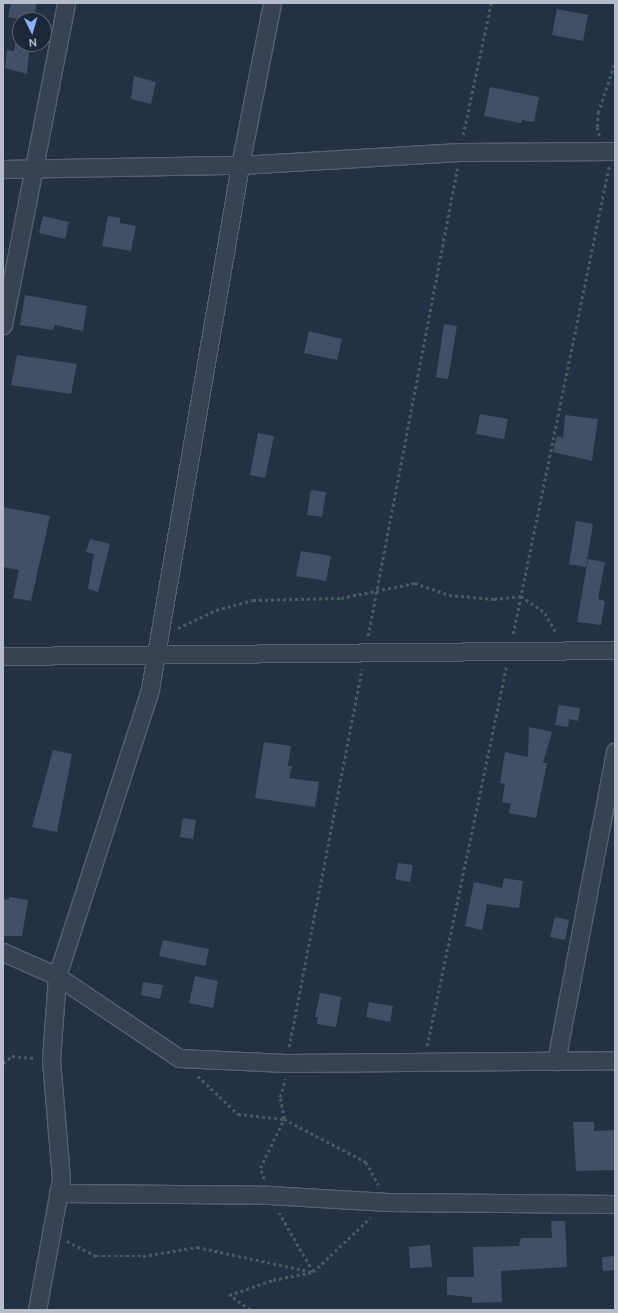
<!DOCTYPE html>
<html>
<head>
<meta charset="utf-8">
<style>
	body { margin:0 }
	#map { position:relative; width:618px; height:1313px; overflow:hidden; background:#243043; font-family:"DM Sans",sans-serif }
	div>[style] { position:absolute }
	.building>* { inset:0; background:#424f65 }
	.path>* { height:2.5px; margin-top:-1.25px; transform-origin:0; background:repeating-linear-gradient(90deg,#445c61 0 3px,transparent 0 6px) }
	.roads { filter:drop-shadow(1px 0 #566070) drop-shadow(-1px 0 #566070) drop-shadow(0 1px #566070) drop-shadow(0 -1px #566070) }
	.minor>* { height:17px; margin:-8.5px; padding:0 8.5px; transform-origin:8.5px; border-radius:8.5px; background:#384253 }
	span { translate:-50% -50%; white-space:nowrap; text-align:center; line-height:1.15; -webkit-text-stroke:4px #1d2738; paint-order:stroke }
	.frame { position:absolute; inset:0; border:4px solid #b5bdcd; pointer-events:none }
	.north { position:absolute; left:12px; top:12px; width:40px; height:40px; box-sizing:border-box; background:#1d2738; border:1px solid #5a6374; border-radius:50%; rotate:175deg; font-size:11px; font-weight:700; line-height:16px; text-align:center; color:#b5bdcd }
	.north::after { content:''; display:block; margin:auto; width:14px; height:18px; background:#88b0ff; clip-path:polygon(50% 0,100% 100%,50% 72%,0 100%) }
</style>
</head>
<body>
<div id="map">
	<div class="building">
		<i style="clip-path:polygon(11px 3px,37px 3px,33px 20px,20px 20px,20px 44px,30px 44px,27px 74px,5px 68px,7px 50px,14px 51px,19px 19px,8px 17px)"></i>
		<i style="clip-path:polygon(557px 9px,588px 15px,583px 41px,552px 35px)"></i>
		<i style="clip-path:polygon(134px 76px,156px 82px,151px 104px,131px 99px)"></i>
		<i style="clip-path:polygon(490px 87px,539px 97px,534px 122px,522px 120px,521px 123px,484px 116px)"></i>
		<i style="clip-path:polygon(43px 216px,69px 222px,65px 239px,39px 233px)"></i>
		<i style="clip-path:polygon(108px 216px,120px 218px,120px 223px,136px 226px,131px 251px,102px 246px)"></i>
		<i style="clip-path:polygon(25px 295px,87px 306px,83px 331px,55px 325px,53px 330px,20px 325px)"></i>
		<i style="clip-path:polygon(444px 324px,457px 326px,448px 379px,436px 377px)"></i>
		<i style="clip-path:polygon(309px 331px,342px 339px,337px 360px,304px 353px)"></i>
		<i style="clip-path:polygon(17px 355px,77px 364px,71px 394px,11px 385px)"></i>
		<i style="clip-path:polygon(480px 414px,508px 419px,504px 439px,476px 434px)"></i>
		<i style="clip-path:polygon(565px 415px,598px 419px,592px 461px,553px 452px,557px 436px,563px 438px)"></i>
		<i style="clip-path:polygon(258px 433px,274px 436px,265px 478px,250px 475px)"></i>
		<i style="clip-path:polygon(311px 490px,326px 492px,322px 517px,307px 515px)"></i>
		<i style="clip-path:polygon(3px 507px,50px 516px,31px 601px,13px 598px,19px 570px,3px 567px)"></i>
		<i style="clip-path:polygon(576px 521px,593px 524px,586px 567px,569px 564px)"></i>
		<i style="clip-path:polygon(90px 539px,110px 544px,98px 592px,88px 589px,94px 554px,86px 552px)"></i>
		<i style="clip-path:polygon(301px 551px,331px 556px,326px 581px,296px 576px)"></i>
		<i style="clip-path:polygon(588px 559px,605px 562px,598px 599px,605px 601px,601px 625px,577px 622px)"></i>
		<i style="clip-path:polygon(559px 705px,580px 708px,578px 721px,569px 719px,568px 727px,555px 725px)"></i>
		<i style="clip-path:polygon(529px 727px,552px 732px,543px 763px,547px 763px,536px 818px,509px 813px,511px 804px,502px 802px,505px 784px,500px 783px,505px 752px,528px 757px)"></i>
		<i style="clip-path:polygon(264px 742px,291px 746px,288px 766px,292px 766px,289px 778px,319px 782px,315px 807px,255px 798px)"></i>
		<i style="clip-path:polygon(53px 750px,72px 754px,57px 832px,32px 827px)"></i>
		<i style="clip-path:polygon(183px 818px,196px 820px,193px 839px,180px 837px)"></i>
		<i style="clip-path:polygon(398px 863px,413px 865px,410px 882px,395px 879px)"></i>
		<i style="clip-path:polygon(504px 878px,523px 881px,519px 908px,487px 904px,482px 930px,465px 926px,474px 882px,502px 888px)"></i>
		<i style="clip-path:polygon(9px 897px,28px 900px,22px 936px,3px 936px,3px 899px,9px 900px)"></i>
		<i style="clip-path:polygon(555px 917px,569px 920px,565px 940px,550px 937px)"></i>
		<i style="clip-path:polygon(163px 940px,209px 949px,205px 966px,159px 956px)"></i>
		<i style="clip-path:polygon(195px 976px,218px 981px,213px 1008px,189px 1003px)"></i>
		<i style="clip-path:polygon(143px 982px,163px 985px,160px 999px,141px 995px)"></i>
		<i style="clip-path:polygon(320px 993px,341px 997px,336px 1027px,317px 1024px,318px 1017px,315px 1017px)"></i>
		<i style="clip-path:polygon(369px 1002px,393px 1006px,390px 1022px,366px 1017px)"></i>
		<i style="clip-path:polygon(573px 1122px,594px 1122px,594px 1131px,615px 1130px,615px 1170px,576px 1171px)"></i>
		<i style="clip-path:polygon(551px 1221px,565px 1221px,567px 1267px,501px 1271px,502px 1302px,472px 1303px,472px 1297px,447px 1295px,447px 1277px,474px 1277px,473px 1247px,519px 1246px,521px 1238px,552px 1238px)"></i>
		<i style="clip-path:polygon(430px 1245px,432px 1267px,410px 1268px,409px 1247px)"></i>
		<i style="clip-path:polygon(615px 1256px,615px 1270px,603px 1271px,602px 1257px)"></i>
	</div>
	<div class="path">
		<i style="left:463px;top:135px;width:135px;rotate:-78deg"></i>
		<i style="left:599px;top:136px;width:9px;rotate:-103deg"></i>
		<i style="left:597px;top:127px;width:14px;rotate:-86deg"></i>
		<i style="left:598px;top:113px;width:54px;rotate:-71.6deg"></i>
		<i style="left:178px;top:628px;width:42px;rotate:-25.3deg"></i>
		<i style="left:216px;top:610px;width:38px;rotate:-15deg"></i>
		<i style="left:253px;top:600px;width:88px;rotate:-1.3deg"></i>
		<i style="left:341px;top:598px;width:76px;rotate:-11.5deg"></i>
		<i style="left:415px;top:583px;width:36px;rotate:19deg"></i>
		<i style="left:449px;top:595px;width:45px;rotate:5.1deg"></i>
		<i style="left:494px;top:599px;width:27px;rotate:-6deg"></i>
		<i style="left:521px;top:596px;width:29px;rotate:35deg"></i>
		<i style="left:545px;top:613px;width:24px;rotate:60deg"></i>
		<i style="left:513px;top:634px;width:477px;rotate:-78.4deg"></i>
		<i style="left:368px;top:636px;width:476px;rotate:-79.2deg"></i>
		<i style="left:427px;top:1046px;width:387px;rotate:-78.2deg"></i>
		<i style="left:289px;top:1047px;width:385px;rotate:-79.1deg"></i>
		<i style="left:3px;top:1063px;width:11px;rotate:-38deg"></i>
		<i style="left:12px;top:1056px;width:22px;rotate:5deg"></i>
		<i style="left:198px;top:1076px;width:55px;rotate:43.5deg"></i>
		<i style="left:238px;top:1114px;width:46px;rotate:6.2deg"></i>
		<i style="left:284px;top:1119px;width:93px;rotate:27.7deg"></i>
		<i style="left:366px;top:1162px;width:26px;rotate:61deg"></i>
		<i style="left:264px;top:1179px;width:12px;rotate:-110deg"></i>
		<i style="left:260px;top:1168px;width:55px;rotate:-63.9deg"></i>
		<i style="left:284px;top:1119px;width:22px;rotate:-100deg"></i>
		<i style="left:280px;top:1097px;width:19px;rotate:-74deg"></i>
		<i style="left:67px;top:1241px;width:33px;rotate:27deg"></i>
		<i style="left:96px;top:1256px;width:47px"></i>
		<i style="left:143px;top:1256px;width:55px;rotate:-9.5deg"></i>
		<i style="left:197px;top:1247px;width:119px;rotate:12.2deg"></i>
		<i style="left:313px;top:1272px;width:79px;rotate:-43.5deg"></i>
		<i style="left:250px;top:1310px;width:26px;rotate:-144deg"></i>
		<i style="left:229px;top:1295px;width:46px;rotate:-18.8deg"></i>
		<i style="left:273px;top:1280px;width:41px;rotate:-11.3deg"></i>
		<i style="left:313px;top:1272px;width:68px;rotate:-120deg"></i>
	</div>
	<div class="roads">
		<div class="minor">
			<i style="left:3px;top:169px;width:237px;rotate:-1deg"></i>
			<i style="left:240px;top:165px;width:220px;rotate:-3.4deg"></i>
			<i style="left:460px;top:152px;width:155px;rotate:-0.4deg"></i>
			<i style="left:3px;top:325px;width:328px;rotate:-78.9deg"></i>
			<i style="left:3px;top:656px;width:612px;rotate:-0.56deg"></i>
			<i style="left:3px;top:952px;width:59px;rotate:24deg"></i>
			<i style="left:57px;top:976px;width:147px;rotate:33.9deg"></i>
			<i style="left:179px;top:1058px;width:107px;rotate:2.7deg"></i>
			<i style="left:286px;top:1063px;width:329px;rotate:-0.5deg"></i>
			<i style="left:556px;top:1061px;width:315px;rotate:-79.2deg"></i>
			<i style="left:58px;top:1193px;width:211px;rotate:0.5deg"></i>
			<i style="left:269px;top:1195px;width:119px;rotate:3.4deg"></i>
			<i style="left:388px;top:1202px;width:227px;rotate:0.5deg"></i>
			<i style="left:37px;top:1310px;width:133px;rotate:-79.6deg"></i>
			<i style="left:61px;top:1179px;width:119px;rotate:-94.8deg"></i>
			<i style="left:51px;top:1060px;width:84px;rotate:-85.9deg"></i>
			<i style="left:57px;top:976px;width:302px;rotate:-72deg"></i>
			<i style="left:150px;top:689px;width:532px;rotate:-80.25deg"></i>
			<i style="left:240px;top:165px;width:165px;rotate:-78.8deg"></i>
		</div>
	</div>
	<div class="frame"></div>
	<div class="north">N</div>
</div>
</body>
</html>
